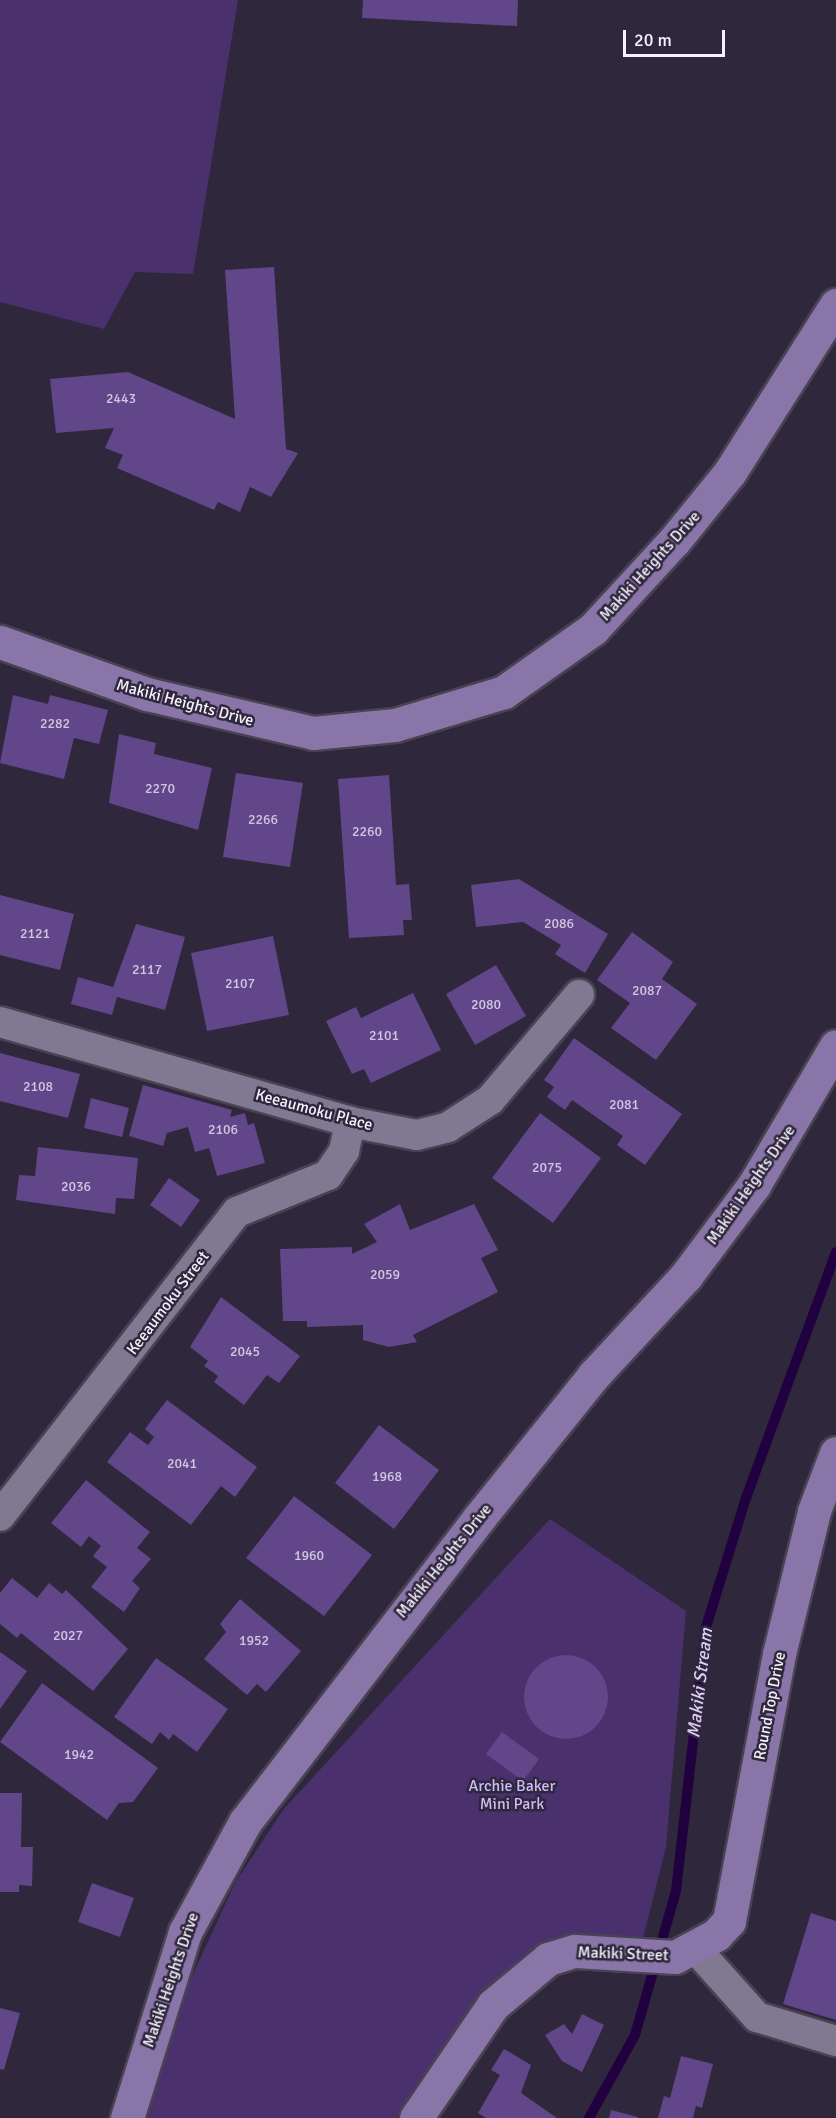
<!DOCTYPE html>
<html>
<head>
<meta charset="utf-8">
<style>
	body { margin:0 }
	#map { position:relative; width:836px; height:2118px; overflow:hidden; background:#2f273c; font-family:Signika,sans-serif }
	div>[style] { position:absolute }
	.green>* { inset:0; background:#4a316d }
	.stream>* { height:10px; margin:-5px; padding:0 5px; transform-origin:5px; border-radius:5px; background:#21003f }
	.building>* { inset:0; background:#614689 }
	.round { border-radius:50% }
	.roads { filter:drop-shadow(2px 0 #484252) drop-shadow(-2px 0 #484252) drop-shadow(0 2px #484252) drop-shadow(0 -2px #484252) }
	.street>* { height:30px; margin:-15px; padding:0 15px; transform-origin:15px; border-radius:15px; background:#817891 }
	.secondary>* { height:33px; margin:-16.5px; padding:0 16.5px; transform-origin:16.5px; border-radius:16.5px; background:#8975a8 }
	span { translate:-50% -50%; white-space:nowrap; text-align:center; line-height:1.15; -webkit-text-stroke:5px #2f273c; paint-order:stroke }
	.number-label { font-size:14px; color:#d1c7e0 }
	.number-label span { -webkit-text-stroke-width:0 }
	.street-label { font-size:16px; color:#f6f2fd }
	.park-label { font-size:16px; color:#d0bbf6 }
	.water-label { font-size:18px; color:#dccef6; font-style:italic }
	.scale { position:absolute; left:623px; top:30px; width:102px; height:27px; box-sizing:border-box; border:3px solid #f6f2fd; border-top:0; padding-left:8px; font-size:18px; line-height:21px; white-space:nowrap; color:#f6f2fd; -webkit-text-stroke:4px #2f273c; paint-order:stroke }
</style>
</head>
<body>
<div id="map">
	<div class="green">
		<i style="clip-path:polygon(0 0,238px 0,193px 274px,135px 272px,104px 329px,0 302px)"></i>
		<i style="clip-path:polygon(550px 1519px,686px 1611px,666px 1847px,640px 1950px,601px 1941px,476px 2007px,397px 2118px,142px 2118px,171px 2022px,235px 1883px,283px 1810px)"></i>
	</div>
	<div class="stream">
		<i style="left:589px;top:2118px;width:95px;rotate:-61deg"></i>
		<i style="left:635px;top:2035px;width:150px;rotate:-74.1deg"></i>
		<i style="left:676px;top:1891px;width:266px;rotate:-83.5deg"></i>
		<i style="left:706px;top:1627px;width:135px;rotate:-72.8deg"></i>
		<i style="left:746px;top:1498px;width:262px;rotate:-69.9deg"></i>
	</div>
	<div class="building">
		<i style="clip-path:polygon(363px 0,518px 0,517px 26px,362px 18px)"></i>
		<i style="clip-path:polygon(274px 267px,286px 449px,298px 453px,271px 497px,250px 487px,240px 512px,218px 502px,214px 510px,117px 468px,123px 455px,105px 448px,114px 428px,56px 433px,50px 379px,128px 372px,235px 419px,225px 270px)"></i>
		<i style="clip-path:polygon(13px 695px,48px 704px,50px 695px,108px 710px,99px 744px,74px 738px,64px 779px,0 763px)"></i>
		<i style="clip-path:polygon(119px 734px,156px 743px,154px 754px,212px 768px,198px 830px,109px 803px)"></i>
		<i style="clip-path:polygon(236px 773px,303px 783px,290px 867px,223px 857px)"></i>
		<i style="clip-path:polygon(389px 775px,396px 885px,409px 884px,412px 920px,403px 920px,404px 935px,349px 938px,338px 779px)"></i>
		<i style="clip-path:polygon(519px 879px,608px 934px,585px 973px,555px 954px,561px 945px,523px 922px,476px 927px,471px 885px)"></i>
		<i style="clip-path:polygon(0 895px,74px 914px,60px 970px,0 955px)"></i>
		<i style="clip-path:polygon(136px 924px,185px 937px,165px 1010px,117px 997px,112px 1015px,71px 1004px,78px 977px,113px 987px)"></i>
		<i style="clip-path:polygon(632px 932px,673px 962px,662px 979px,697px 1004px,656px 1060px,611px 1028px,630px 1003px,597px 980px)"></i>
		<i style="clip-path:polygon(273px 936px,289px 1015px,207px 1031px,191px 953px)"></i>
		<i style="clip-path:polygon(496px 965px,526px 1016px,475px 1045px,446px 994px)"></i>
		<i style="clip-path:polygon(413px 993px,441px 1050px,371px 1083px,364px 1069px,352px 1074px,326px 1021px,356px 1007px,361px 1018px)"></i>
		<i style="clip-path:polygon(574px 1038px,682px 1114px,645px 1165px,617px 1145px,623px 1136px,572px 1100px,565px 1110px,547px 1097px,554px 1087px,544px 1080px)"></i>
		<i style="clip-path:polygon(0 1053px,80px 1074px,68px 1118px,0 1101px)"></i>
		<i style="clip-path:polygon(143px 1085px,232px 1110px,230px 1117px,245px 1113px,248px 1125px,254px 1123px,265px 1163px,217px 1176px,209px 1148px,195px 1152px,188px 1127px,167px 1133px,163px 1146px,129px 1136px)"></i>
		<i style="clip-path:polygon(91px 1098px,129px 1108px,122px 1137px,84px 1128px)"></i>
		<i style="clip-path:polygon(540px 1113px,601px 1158px,553px 1223px,492px 1178px)"></i>
		<i style="clip-path:polygon(38px 1147px,138px 1158px,134px 1199px,116px 1198px,115px 1214px,16px 1200px,19px 1175px,35px 1176px)"></i>
		<i style="clip-path:polygon(169px 1178px,200px 1200px,181px 1227px,150px 1205px)"></i>
		<i style="clip-path:polygon(400px 1204px,410px 1230px,474px 1204px,498px 1250px,481px 1258px,498px 1292px,413px 1335px,417px 1342px,389px 1347px,363px 1340px,363px 1325px,307px 1327px,307px 1321px,283px 1321px,280px 1249px,352px 1247px,352px 1254px,377px 1242px,364px 1224px)"></i>
		<i style="clip-path:polygon(221px 1297px,300px 1356px,279px 1383px,267px 1375px,244px 1405px,214px 1382px,218px 1376px,204px 1366px,208px 1361px,190px 1347px)"></i>
		<i style="clip-path:polygon(167px 1400px,257px 1467px,235px 1497px,221px 1486px,191px 1525px,107px 1462px,130px 1432px,148px 1445px,154px 1437px,145px 1429px)"></i>
		<i style="clip-path:polygon(379px 1425px,439px 1470px,394px 1529px,335px 1483px)"></i>
		<i style="clip-path:polygon(86px 1480px,150px 1532px,137px 1548px,151px 1559px,132px 1581px,140px 1588px,124px 1612px,91px 1587px,107px 1567px,93px 1556px,101px 1546px,89px 1536px,81px 1547px,51px 1523px)"></i>
		<i style="clip-path:polygon(294px 1496px,372px 1555px,324px 1616px,246px 1558px)"></i>
		<i style="clip-path:polygon(12px 1578px,37px 1598px,49px 1583px,62px 1594px,66px 1590px,128px 1649px,93px 1691px,21px 1633px,17px 1638px,0 1624px,0 1593px)"></i>
		<i style="clip-path:polygon(240px 1599px,301px 1651px,266px 1692px,257px 1684px,247px 1695px,204px 1659px,226px 1632px,220px 1624px)"></i>
		<i style="clip-path:polygon(0 1652px,27px 1671px,0 1709px)"></i>
		<i class="round" style="left:524px;top:1655px;width:84px;height:84px"></i>
		<i style="clip-path:polygon(156px 1658px,228px 1709px,197px 1752px,173px 1734px,169px 1740px,160px 1732px,152px 1744px,114px 1717px)"></i>
		<i style="clip-path:polygon(42px 1683px,158px 1768px,133px 1802px,119px 1803px,107px 1820px,0 1742px)"></i>
		<i style="clip-path:polygon(502px 1732px,539px 1759px,523px 1781px,486px 1754px)"></i>
		<i style="clip-path:polygon(0 1793px,22px 1793px,21px 1847px,33px 1847px,32px 1886px,19px 1885px,19px 1892px,0 1892px)"></i>
		<i style="clip-path:polygon(92px 1883px,134px 1898px,120px 1937px,78px 1922px)"></i>
		<i style="clip-path:polygon(811px 1913px,836px 1921px,836px 2020px,783px 2004px)"></i>
		<i style="clip-path:polygon(0 2008px,20px 2013px,4px 2070px,0 2069px)"></i>
		<i style="clip-path:polygon(582px 2014px,604px 2025px,582px 2072px,562px 2061px,545px 2035px,564px 2024px,572px 2034px)"></i>
		<i style="clip-path:polygon(504px 2049px,531px 2065px,521px 2093px,557px 2118px,486px 2118px,478px 2113px,500px 2075px,491px 2070px)"></i>
		<i style="clip-path:polygon(681px 2056px,713px 2064px,702px 2108px,696px 2106px,693px 2118px,658px 2118px,664px 2096px,670px 2098px)"></i>
		<i style="clip-path:polygon(611px 2110px,638px 2117px,638px 2118px,609px 2118px)"></i>
	</div>
	<div class="roads">
		<div class="street">
			<i style="left:0;top:1022px;width:364px;rotate:15.9deg"></i>
			<i style="left:350px;top:1122px;width:68px;rotate:11deg"></i>
			<i style="left:417px;top:1135px;width:32px;rotate:-14deg"></i>
			<i style="left:448px;top:1127px;width:50px;rotate:-32.7deg"></i>
			<i style="left:490px;top:1100px;width:138px;rotate:-49.7deg"></i>
			<i style="left:0;top:1516px;width:385px;rotate:-52.1deg"></i>
			<i style="left:237px;top:1212px;width:98px;rotate:-22.1deg"></i>
			<i style="left:328px;top:1175px;width:29px;rotate:-56deg"></i>
			<i style="left:344px;top:1151px;width:30px;rotate:-78deg"></i>
			<i style="left:695px;top:1948px;width:93px;rotate:48.1deg"></i>
			<i style="left:757px;top:2017px;width:83px;rotate:16.9deg"></i>
		</div>
		<div class="secondary">
			<i style="left:0;top:642px;width:156px;rotate:19.5deg"></i>
			<i style="left:147px;top:694px;width:171px;rotate:13.2deg"></i>
			<i style="left:313px;top:733px;width:82px;rotate:-5.6deg"></i>
			<i style="left:395px;top:725px;width:114px;rotate:-16.8deg"></i>
			<i style="left:504px;top:692px;width:109px;rotate:-35.3deg"></i>
			<i style="left:593px;top:629px;width:120px;rotate:-47.4deg"></i>
			<i style="left:674px;top:541px;width:89px;rotate:-50.9deg"></i>
			<i style="left:730px;top:472px;width:198px;rotate:-57.6deg"></i>
			<i style="left:127px;top:2118px;width:195px;rotate:-72.7deg"></i>
			<i style="left:185px;top:1932px;width:125px;rotate:-61.4deg"></i>
			<i style="left:245px;top:1822px;width:384px;rotate:-52.4deg"></i>
			<i style="left:479px;top:1518px;width:184px;rotate:-51.2deg"></i>
			<i style="left:594px;top:1375px;width:135px;rotate:-47.1deg"></i>
			<i style="left:686px;top:1276px;width:114px;rotate:-53.2deg"></i>
			<i style="left:754px;top:1185px;width:161px;rotate:-59.5deg"></i>
			<i style="left:416px;top:2118px;width:137px;rotate:-55.7deg"></i>
			<i style="left:493px;top:2005px;width:72px;rotate:-39.9deg"></i>
			<i style="left:548px;top:1959px;width:28px;rotate:-17deg"></i>
			<i style="left:575px;top:1951px;width:100px;rotate:3.4deg"></i>
			<i style="left:675px;top:1957px;width:47px;rotate:-28.2deg"></i>
			<i style="left:716px;top:1935px;width:19px;rotate:-47deg"></i>
			<i style="left:729px;top:1921px;width:272px;rotate:-79.4deg"></i>
			<i style="left:779px;top:1654px;width:147px;rotate:-76.2deg"></i>
			<i style="left:814px;top:1511px;width:62px;rotate:-69.2deg"></i>
		</div>
	</div>
	<div class="number-label">
		<span style="left:121px;top:399px">2443</span>
		<span style="left:55px;top:724px">2282</span>
		<span style="left:160px;top:789px">2270</span>
		<span style="left:263px;top:820px">2266</span>
		<span style="left:367px;top:832px">2260</span>
		<span style="left:559px;top:924px">2086</span>
		<span style="left:35px;top:934px">2121</span>
		<span style="left:147px;top:970px">2117</span>
		<span style="left:240px;top:984px">2107</span>
		<span style="left:647px;top:991px">2087</span>
		<span style="left:486px;top:1005px">2080</span>
		<span style="left:384px;top:1036px">2101</span>
		<span style="left:38px;top:1087px">2108</span>
		<span style="left:624px;top:1105px">2081</span>
		<span style="left:223px;top:1130px">2106</span>
		<span style="left:547px;top:1168px">2075</span>
		<span style="left:76px;top:1187px">2036</span>
		<span style="left:385px;top:1275px">2059</span>
		<span style="left:245px;top:1352px">2045</span>
		<span style="left:182px;top:1464px">2041</span>
		<span style="left:387px;top:1477px">1968</span>
		<span style="left:309px;top:1556px">1960</span>
		<span style="left:68px;top:1636px">2027</span>
		<span style="left:254px;top:1641px">1952</span>
		<span style="left:79px;top:1755px">1942</span>
	</div>
	<div class="street-label">
		<span style="left:650px;top:566px;rotate:-48deg">Makiki Heights Drive</span>
		<span style="left:185px;top:703px;rotate:15deg">Makiki Heights Drive</span>
		<span style="left:314px;top:1110px;rotate:15deg">Keeaumoku Place</span>
		<span style="left:751px;top:1185px;rotate:-55deg">Makiki Heights Drive</span>
		<span style="left:168px;top:1303px;rotate:-53deg">Keeaumoku Street</span>
		<span style="left:444px;top:1561px;rotate:-51deg">Makiki Heights Drive</span>
		<span style="left:770px;top:1706px;rotate:-79deg">Round Top Drive</span>
		<span style="left:623px;top:1954px;rotate:2deg">Makiki Street</span>
		<span style="left:171px;top:1980px;rotate:-71deg">Makiki Heights Drive</span>
	</div>
	<div class="park-label">
		<span style="left:512px;top:1795px">Archie Baker<br>Mini Park</span>
	</div>
	<div class="water-label">
		<span style="left:700px;top:1683px;rotate:-83deg">Makiki Stream</span>
	</div>
	<div class="scale">20 m</div>
</div>
</body>
</html>
